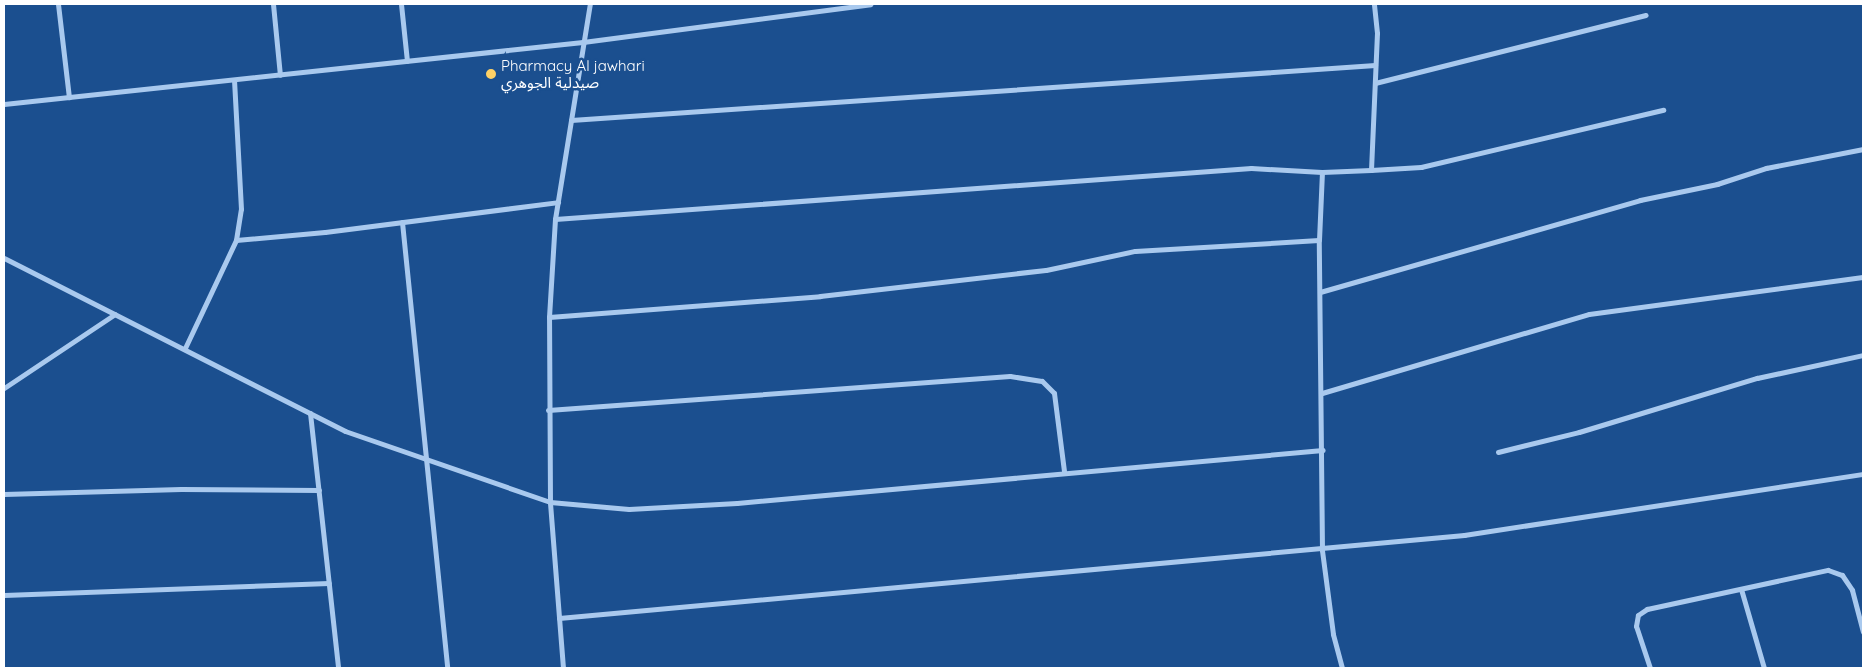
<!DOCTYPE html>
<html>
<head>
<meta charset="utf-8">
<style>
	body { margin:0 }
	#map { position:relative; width:1867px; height:672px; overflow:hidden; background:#1b4f8f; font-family:Quicksand,"Noto Sans Arabic",sans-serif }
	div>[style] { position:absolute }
	.street>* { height:5px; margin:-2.5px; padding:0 2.5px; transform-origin:2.5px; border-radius:2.5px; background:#a9c9ee }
	.dots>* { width:14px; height:14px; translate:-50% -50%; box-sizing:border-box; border:2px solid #1b4f8f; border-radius:50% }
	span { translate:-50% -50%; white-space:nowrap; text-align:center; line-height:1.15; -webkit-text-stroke:5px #1b4f8f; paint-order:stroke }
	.poi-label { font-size:15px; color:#fff }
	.left { translate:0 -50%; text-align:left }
	.frame { position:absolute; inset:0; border:5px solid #fff; pointer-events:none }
</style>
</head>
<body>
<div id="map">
	<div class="street">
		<i style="left:58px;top:4px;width:94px;rotate:83.3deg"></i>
		<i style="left:273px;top:4px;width:71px;rotate:84.4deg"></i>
		<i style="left:401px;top:4px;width:57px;rotate:84deg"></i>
		<i style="left:1375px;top:83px;width:279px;rotate:-14.1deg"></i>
		<i style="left:4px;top:104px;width:582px;rotate:-6.11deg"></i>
		<i style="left:583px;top:42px;width:290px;rotate:-7.5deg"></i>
		<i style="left:571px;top:120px;width:806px;rotate:-3.91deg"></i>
		<i style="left:1371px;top:170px;width:50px;rotate:-3.4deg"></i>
		<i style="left:1421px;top:167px;width:249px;rotate:-13.3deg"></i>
		<i style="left:555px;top:219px;width:698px;rotate:-4.19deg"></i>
		<i style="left:1251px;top:168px;width:71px;rotate:3.2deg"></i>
		<i style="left:402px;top:222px;width:448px;rotate:84.2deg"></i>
		<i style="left:236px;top:240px;width:89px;rotate:-5.1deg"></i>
		<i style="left:325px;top:232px;width:235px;rotate:-7.3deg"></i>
		<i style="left:4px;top:258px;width:382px;rotate:26.9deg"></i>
		<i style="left:345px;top:431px;width:217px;rotate:19.1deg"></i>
		<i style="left:550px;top:502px;width:79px;rotate:5.1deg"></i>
		<i style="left:629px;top:509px;width:108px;rotate:-3.2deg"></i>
		<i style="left:737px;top:503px;width:588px;rotate:-5.17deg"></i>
		<i style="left:1320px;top:292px;width:333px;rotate:-16deg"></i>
		<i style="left:1640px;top:200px;width:79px;rotate:-11.7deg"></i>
		<i style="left:1717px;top:184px;width:52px;rotate:-18.1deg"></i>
		<i style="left:1766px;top:168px;width:99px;rotate:-11.1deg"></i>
		<i style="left:549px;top:317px;width:272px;rotate:-4.4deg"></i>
		<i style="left:820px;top:296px;width:227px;rotate:-6.6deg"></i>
		<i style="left:1046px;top:270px;width:91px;rotate:-12.1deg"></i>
		<i style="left:1135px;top:251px;width:184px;rotate:-3.4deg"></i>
		<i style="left:185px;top:348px;width:119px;rotate:-64.7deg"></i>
		<i style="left:236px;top:240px;width:31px;rotate:-81deg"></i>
		<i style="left:241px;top:209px;width:129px;rotate:-93.1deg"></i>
		<i style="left:4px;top:388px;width:133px;rotate:-33.7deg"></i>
		<i style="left:1322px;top:393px;width:278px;rotate:-16.5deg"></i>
		<i style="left:1589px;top:314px;width:276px;rotate:-7.7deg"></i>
		<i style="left:548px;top:410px;width:463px;rotate:-4.2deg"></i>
		<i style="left:1010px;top:376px;width:32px;rotate:9deg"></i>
		<i style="left:1042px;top:381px;width:17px;rotate:45deg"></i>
		<i style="left:1054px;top:393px;width:79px;rotate:82.7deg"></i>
		<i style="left:310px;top:413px;width:257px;rotate:83.7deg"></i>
		<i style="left:1498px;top:452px;width:83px;rotate:-13.9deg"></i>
		<i style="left:1579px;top:432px;width:186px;rotate:-16.9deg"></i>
		<i style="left:1757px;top:378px;width:108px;rotate:-12.2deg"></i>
		<i style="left:4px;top:494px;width:177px;rotate:-1.6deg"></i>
		<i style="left:181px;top:489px;width:138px;rotate:0.4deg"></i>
		<i style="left:1741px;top:589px;width:82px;rotate:73.8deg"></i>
		<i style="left:4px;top:595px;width:325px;rotate:-2.1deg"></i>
		<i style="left:559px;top:618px;width:909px;rotate:-5.24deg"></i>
		<i style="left:1464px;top:535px;width:404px;rotate:-8.7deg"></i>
		<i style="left:563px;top:668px;width:167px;rotate:-94.5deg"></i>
		<i style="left:550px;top:502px;width:185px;rotate:-90.3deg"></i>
		<i style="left:549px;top:317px;width:98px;rotate:-86.5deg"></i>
		<i style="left:555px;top:219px;width:218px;rotate:-80.8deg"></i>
		<i style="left:1342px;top:668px;width:35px;rotate:-105deg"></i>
		<i style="left:1333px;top:634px;width:85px;rotate:-97.5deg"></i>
		<i style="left:1322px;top:550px;width:310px;rotate:-90.6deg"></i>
		<i style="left:1319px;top:240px;width:68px;rotate:-87.5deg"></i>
		<i style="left:1322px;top:172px;width:49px;rotate:-2.3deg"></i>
		<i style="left:1371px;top:170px;width:137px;rotate:-87.5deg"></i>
		<i style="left:1377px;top:33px;width:29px;rotate:-96deg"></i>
		<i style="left:1650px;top:668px;width:44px;rotate:-108.4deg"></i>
		<i style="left:1636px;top:626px;width:11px;rotate:-80deg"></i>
		<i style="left:1638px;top:615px;width:11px;rotate:-34deg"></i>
		<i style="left:1647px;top:609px;width:185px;rotate:-12.2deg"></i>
		<i style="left:1828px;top:570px;width:15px;rotate:20deg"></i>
		<i style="left:1842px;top:575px;width:18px;rotate:56deg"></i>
		<i style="left:1852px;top:590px;width:43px;rotate:75.3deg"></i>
	</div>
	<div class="dots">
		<i style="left:491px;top:74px;background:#ffd166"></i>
	</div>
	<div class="poi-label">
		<span class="left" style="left:501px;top:74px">Pharmacy Al jawhari<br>صيدلية الجوهري</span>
	</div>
	<div class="frame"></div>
</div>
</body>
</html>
